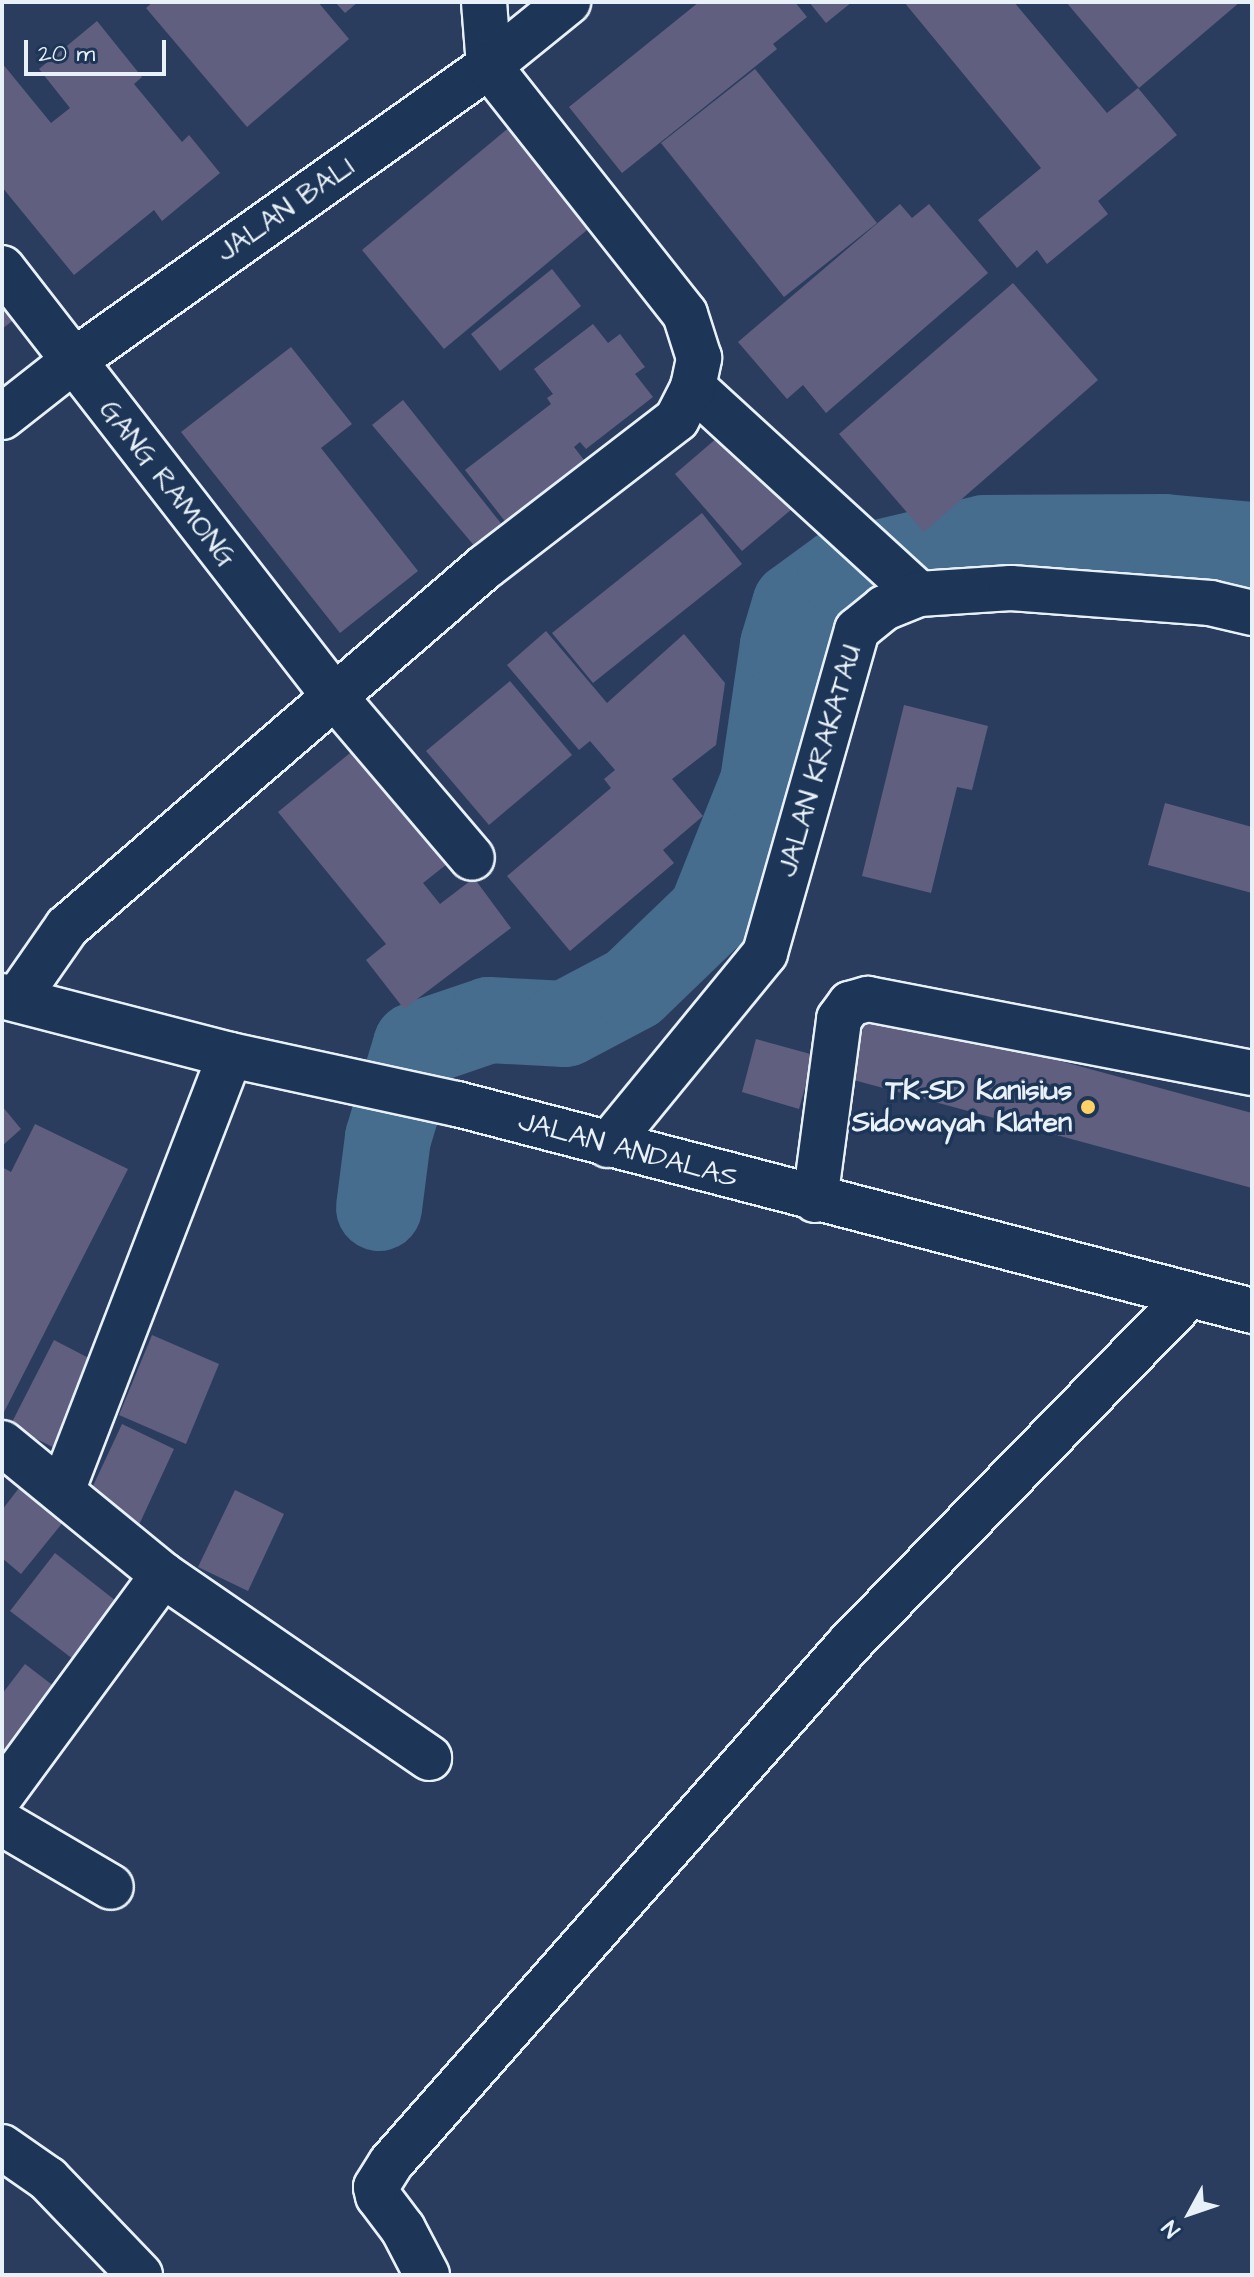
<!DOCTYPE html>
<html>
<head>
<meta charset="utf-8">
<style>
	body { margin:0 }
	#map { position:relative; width:1254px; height:2277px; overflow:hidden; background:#2b3d5f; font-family:"Architects Daughter",sans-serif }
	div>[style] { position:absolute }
	.river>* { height:86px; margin:-43px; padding:0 43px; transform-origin:43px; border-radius:43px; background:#466c8e }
	.building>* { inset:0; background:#615f7f }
	.roads { filter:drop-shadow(2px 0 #e8f1f8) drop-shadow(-2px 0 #e8f1f8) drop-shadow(0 2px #e8f1f8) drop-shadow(0 -2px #e8f1f8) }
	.minor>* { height:44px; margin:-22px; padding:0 22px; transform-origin:22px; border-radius:22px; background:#1d3557 }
	.major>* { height:44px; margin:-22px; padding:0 22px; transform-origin:22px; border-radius:22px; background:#1d3557 }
	.dots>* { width:22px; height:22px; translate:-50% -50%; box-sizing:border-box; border:4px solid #1d3557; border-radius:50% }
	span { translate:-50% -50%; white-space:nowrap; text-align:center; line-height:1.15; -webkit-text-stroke:7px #1d3557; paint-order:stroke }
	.street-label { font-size:28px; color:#e8f1f8 }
	.poi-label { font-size:28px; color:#e8f1f8; font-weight:700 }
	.right { translate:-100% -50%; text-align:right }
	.frame { position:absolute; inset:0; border:4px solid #e8f1f8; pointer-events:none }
	.north { position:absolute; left:1150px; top:2173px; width:80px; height:80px; -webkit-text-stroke:6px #1d3557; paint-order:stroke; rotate:230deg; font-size:22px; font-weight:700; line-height:32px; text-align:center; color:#e8f1f8 }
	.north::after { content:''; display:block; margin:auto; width:28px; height:36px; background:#e8f1f8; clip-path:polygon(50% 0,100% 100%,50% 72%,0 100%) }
	.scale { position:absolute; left:24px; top:40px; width:142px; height:36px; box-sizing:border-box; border:4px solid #e8f1f8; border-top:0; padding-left:10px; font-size:24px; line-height:28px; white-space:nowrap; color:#e8f1f8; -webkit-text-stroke:6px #1d3557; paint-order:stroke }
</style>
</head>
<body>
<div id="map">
	<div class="river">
		<i style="left:379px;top:1208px;width:71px;rotate:-82.7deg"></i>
		<i style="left:388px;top:1138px;width:97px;rotate:-73.2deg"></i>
		<i style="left:416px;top:1045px;width:77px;rotate:-18.9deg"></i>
		<i style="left:489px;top:1020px;width:76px;rotate:3deg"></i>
		<i style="left:565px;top:1024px;width:77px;rotate:-27.9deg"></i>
		<i style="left:633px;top:988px;width:108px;rotate:-43.9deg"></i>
		<i style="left:711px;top:913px;width:141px;rotate:-68.3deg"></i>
		<i style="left:763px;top:782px;width:138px;rotate:-81.7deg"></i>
		<i style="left:783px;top:645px;width:42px;rotate:-73.3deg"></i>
		<i style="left:795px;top:605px;width:56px;rotate:-36.3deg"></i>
		<i style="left:840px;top:572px;width:149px;rotate:-13.2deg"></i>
		<i style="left:985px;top:538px;width:179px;rotate:-0.3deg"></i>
		<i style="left:1164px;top:537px;width:88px;rotate:5.2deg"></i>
	</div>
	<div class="building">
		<i style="clip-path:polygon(153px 2px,318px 2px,349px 39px,247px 127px,146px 8px)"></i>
		<i style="clip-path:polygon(335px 2px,358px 2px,345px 13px)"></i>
		<i style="clip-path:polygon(699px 2px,795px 2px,807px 17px,773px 44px,777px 49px,622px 173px,569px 107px)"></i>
		<i style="clip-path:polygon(809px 2px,852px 2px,826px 23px)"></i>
		<i style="clip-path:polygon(904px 2px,1014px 2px,1107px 113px,1138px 88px,1177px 135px,1098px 201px,1108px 214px,1047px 264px,1037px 250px,1017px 268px,978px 220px,1041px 168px)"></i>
		<i style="clip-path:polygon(1066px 2px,1240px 2px,1139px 88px)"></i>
		<i style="clip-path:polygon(97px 21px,142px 77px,134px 84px,182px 142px,189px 135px,220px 173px,162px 221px,154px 210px,74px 275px,2px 187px,2px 63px,51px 123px,70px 108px,39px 69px)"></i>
		<i style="clip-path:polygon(755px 69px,877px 223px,784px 297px,661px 143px)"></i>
		<i style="clip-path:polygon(511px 126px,593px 225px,444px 349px,362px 250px)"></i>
		<i style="clip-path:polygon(900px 204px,912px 218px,929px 204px,988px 273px,826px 413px,803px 385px,787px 399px,738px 342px)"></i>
		<i style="clip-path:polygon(552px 269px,581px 306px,500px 371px,471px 334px)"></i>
		<i style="clip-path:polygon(2px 272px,30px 307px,2px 329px)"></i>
		<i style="clip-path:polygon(1013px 283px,1098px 380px,924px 532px,839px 434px)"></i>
		<i style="clip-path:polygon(593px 324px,608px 343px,620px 334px,645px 367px,635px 374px,653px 397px,586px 449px,580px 442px,574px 447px,597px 477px,518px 538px,465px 470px,551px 404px,547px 398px,553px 394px,534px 369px)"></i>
		<i style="clip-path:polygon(291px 347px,352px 424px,321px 448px,418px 571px,340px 633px,181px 432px)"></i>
		<i style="clip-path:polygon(403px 400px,515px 541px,488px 562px,372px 425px)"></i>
		<i style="clip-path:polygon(732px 425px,799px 503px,742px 551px,675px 474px)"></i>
		<i style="clip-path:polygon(702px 513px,742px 564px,593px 683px,552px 633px)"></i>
		<i style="clip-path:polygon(546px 631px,607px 703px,684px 634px,725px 683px,716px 745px,672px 779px,703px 816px,663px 850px,674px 863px,570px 951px,507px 876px,611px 788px,604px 779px,615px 770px,590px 741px,579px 750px,507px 665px)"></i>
		<i style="clip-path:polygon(510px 681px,572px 755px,489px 825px,426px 751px)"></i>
		<i style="clip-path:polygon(904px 705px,988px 726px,972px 790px,957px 787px,931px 893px,862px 876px)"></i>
		<i style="clip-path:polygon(355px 749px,447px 864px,423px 883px,440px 904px,474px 878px,511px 928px,404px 1009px,366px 960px,386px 944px,278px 812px)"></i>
		<i style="clip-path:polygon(1165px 803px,1252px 827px,1252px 893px,1148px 865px)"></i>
		<i style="clip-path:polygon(868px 1009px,1252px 1113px,1252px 1188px,850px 1079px)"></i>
		<i style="clip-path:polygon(756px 1039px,814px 1055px,799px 1109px,742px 1092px)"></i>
		<i style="clip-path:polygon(2px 1106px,21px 1129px,2px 1146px)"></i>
		<i style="clip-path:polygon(35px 1124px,128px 1169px,2px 1416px,2px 1167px,11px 1172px)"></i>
		<i style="clip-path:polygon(152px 1335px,219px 1364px,186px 1444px,119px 1415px)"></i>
		<i style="clip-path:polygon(54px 1340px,106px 1367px,71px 1456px,10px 1426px)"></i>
		<i style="clip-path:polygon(122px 1424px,174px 1449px,138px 1527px,85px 1503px)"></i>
		<i style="clip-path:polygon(29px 1475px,64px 1521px,21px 1574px,2px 1558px,2px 1510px)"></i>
		<i style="clip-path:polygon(235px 1490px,284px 1514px,248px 1591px,198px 1567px)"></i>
		<i style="clip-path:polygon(55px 1553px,130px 1612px,86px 1669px,10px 1611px)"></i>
		<i style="clip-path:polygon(25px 1664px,68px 1697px,2px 1776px,2px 1694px)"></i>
	</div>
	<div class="roads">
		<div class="minor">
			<i style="left:484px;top:2px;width:64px;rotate:85.5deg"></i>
			<i style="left:2px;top:268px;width:543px;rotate:52.18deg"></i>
			<i style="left:335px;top:697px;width:211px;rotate:49.6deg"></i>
			<i style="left:693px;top:387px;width:306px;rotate:42.5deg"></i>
			<i style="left:2px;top:417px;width:89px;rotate:-38.2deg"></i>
			<i style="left:72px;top:362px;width:511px;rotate:-35.37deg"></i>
			<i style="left:489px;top:66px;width:102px;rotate:-39deg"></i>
			<i style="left:17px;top:999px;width:88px;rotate:-55.2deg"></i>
			<i style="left:67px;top:927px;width:552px;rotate:-40.74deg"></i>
			<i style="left:485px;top:567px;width:242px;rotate:-37.6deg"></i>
			<i style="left:677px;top:419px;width:36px;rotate:-63deg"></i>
			<i style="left:693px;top:387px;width:30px;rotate:-78deg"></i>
			<i style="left:699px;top:358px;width:46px;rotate:-107.7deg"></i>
			<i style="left:685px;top:314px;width:316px;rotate:-128.3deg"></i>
			<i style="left:608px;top:1145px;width:248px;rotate:-50.7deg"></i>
			<i style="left:765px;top:953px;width:336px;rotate:-74.1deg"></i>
			<i style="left:857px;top:630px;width:35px;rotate:-39deg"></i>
			<i style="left:884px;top:608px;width:38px;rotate:-22deg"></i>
			<i style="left:919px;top:594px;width:92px;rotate:-3.7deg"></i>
			<i style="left:1011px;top:588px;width:200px;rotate:4.3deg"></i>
			<i style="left:1210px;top:603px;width:43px;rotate:13.4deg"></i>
			<i style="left:815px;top:1200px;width:183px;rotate:-82.4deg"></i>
			<i style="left:839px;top:1019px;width:19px;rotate:-54deg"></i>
			<i style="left:850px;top:1004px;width:19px;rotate:-16deg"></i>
			<i style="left:868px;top:999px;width:391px;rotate:10.9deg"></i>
			<i style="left:2px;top:1443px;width:208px;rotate:39.3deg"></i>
			<i style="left:163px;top:1575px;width:323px;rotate:34.5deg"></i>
			<i style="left:62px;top:1491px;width:467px;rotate:-68.9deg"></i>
			<i style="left:2px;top:1794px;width:272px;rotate:-53.7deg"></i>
			<i style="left:2px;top:1823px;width:126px;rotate:30.4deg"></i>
			<i style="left:2px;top:2147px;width:56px;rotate:34.8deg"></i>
			<i style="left:48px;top:2179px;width:133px;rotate:46.2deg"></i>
			<i style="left:427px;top:2275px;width:52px;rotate:-117.6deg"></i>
			<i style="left:403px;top:2229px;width:41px;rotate:-127.1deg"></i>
			<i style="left:378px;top:2196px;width:9px;rotate:-103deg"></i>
			<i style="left:376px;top:2187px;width:28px;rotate:-58deg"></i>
			<i style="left:391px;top:2163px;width:694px;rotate:-48.57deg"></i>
			<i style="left:850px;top:1643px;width:485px;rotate:-45.7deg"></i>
		</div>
		<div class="major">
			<i style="left:2px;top:996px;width:236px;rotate:14.5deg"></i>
			<i style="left:230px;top:1055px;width:232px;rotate:12.2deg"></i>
			<i style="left:457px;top:1104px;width:822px;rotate:14.59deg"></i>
		</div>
	</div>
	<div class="dots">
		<i style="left:1088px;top:1107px;background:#ffd166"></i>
	</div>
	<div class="street-label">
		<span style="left:286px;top:210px;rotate:-35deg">JALAN BALI</span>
		<span style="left:167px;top:484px;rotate:52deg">GANG RAMONG</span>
		<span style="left:820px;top:761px;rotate:-74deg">JALAN KRAKATAU</span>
		<span style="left:628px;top:1150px;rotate:15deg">JALAN ANDALAS</span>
	</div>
	<div class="poi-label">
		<span class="right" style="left:1072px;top:1107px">TK-SD Kanisius<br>Sidowayah Klaten</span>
	</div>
	<div class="frame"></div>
	<div class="north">N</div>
	<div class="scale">20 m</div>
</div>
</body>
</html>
